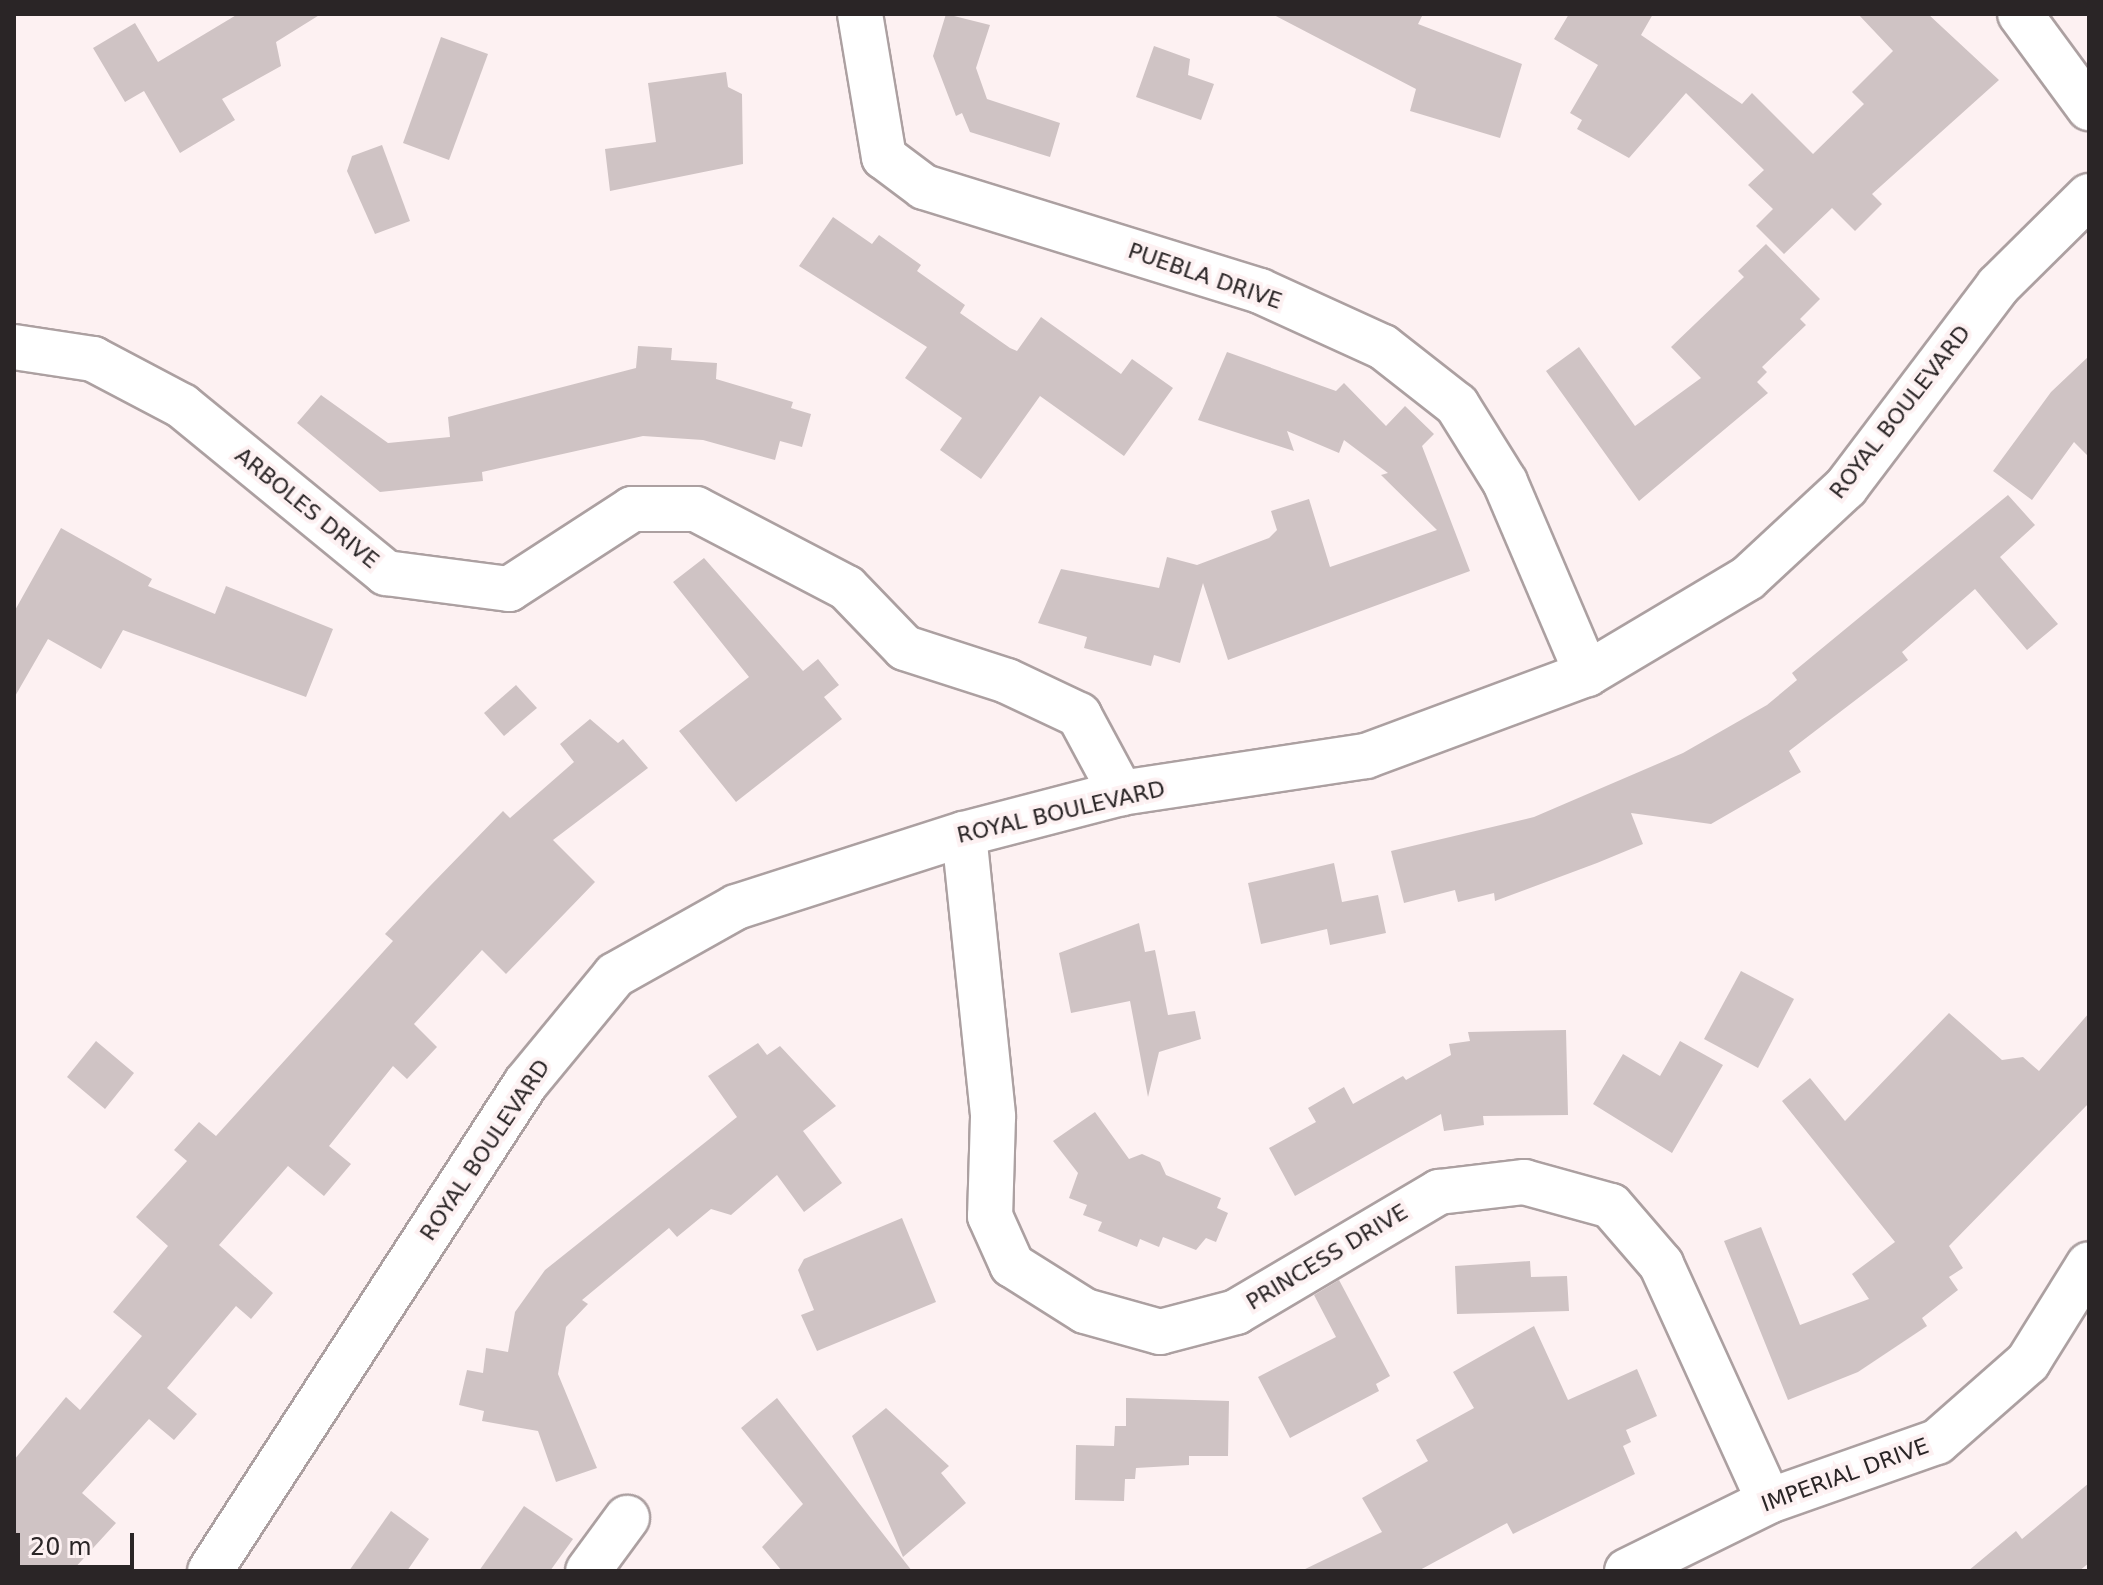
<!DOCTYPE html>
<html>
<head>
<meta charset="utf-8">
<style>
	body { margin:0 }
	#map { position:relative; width:2103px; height:1585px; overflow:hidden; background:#fdf1f2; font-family:"DejaVu Sans",sans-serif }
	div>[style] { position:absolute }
	.building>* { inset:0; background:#cfc3c4 }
	.roads { filter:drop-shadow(2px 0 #aca0a1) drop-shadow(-2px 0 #aca0a1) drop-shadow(0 2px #aca0a1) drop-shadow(0 -2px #aca0a1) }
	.minor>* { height:44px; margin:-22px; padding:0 22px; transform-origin:22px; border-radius:22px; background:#fff }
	span { translate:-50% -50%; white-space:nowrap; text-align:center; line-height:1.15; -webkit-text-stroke:8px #fdf1f2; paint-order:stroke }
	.street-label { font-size:22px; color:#2a2526 }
	.frame { position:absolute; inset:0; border:16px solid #2a2526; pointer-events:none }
	.scale { position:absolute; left:16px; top:1533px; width:118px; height:36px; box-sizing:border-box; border:4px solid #2a2526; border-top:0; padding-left:10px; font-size:24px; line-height:28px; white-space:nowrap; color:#2a2526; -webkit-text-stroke:6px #fdf1f2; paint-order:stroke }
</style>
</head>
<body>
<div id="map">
	<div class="building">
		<i style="clip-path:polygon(238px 14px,321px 14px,276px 42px,281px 66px,222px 99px,235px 120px,180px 153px,144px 91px,125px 102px,93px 48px,135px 23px,158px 62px)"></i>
		<i style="clip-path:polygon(946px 14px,990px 25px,976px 68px,987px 99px,1060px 123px,1050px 157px,970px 132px,962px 113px,956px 116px,933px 56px)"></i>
		<i style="clip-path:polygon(1272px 14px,1423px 14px,1418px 24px,1522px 64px,1500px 138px,1410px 111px,1416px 89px)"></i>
		<i style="clip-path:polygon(1569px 14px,1653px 14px,1641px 35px,1742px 104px,1752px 93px,1813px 154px,1864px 104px,1852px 92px,1893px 51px,1858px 14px,1928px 14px,1999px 80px,1872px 194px,1882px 204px,1855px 231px,1832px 208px,1784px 254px,1756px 226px,1773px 209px,1748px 185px,1764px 170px,1686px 93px,1629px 158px,1577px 129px,1582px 120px,1570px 113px,1598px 65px,1554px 39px)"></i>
		<i style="clip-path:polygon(441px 37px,488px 54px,449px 160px,403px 143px)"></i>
		<i style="clip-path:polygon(1154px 46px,1190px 59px,1188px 75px,1214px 84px,1201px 120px,1136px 97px)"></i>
		<i style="clip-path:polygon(726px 72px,728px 87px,742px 94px,743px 164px,610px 191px,605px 149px,656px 142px,648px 83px)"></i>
		<i style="clip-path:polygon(382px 145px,410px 221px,375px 234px,347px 171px,352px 156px)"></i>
		<i style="clip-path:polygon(833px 217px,872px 244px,879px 235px,921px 265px,917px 271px,965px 305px,960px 313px,1010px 348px,1017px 351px,1041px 317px,1121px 374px,1132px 359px,1173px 388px,1124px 456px,1040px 396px,981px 479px,940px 450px,962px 418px,905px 378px,927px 347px,799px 266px)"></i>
		<i style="clip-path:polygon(1766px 244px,1820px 299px,1800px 319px,1806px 325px,1762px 367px,1767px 372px,1757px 382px,1768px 393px,1639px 501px,1546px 371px,1579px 347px,1635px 426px,1701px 378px,1671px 347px,1744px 277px,1738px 271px)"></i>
		<i style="clip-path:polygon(638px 346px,672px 348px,671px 360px,717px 363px,716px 379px,793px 402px,791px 408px,811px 414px,802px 447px,780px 441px,775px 460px,703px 440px,643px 436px,482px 472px,483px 481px,380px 492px,297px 423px,321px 395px,388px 443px,450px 437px,448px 417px,636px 368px)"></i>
		<i style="clip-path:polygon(1227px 352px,1336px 391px,1344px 383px,1386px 426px,1405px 406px,1434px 434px,1422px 446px,1470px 571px,1228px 660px,1203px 583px,1180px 663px,1154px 655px,1151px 666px,1084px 648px,1087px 637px,1038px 623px,1061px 569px,1159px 588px,1167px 557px,1197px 565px,1269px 538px,1277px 530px,1271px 511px,1309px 499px,1330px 567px,1437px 530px,1381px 475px,1388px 473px,1344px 440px,1339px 453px,1287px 431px,1294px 451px,1198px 420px)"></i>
		<i style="clip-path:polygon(2089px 356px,2089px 457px,2074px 442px,2032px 500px,1993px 471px,2051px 392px)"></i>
		<i style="clip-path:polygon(2008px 495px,2035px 525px,2000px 557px,2058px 624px,2027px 650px,1975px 589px,1902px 652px,1908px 660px,1789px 751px,1801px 772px,1711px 824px,1631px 813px,1643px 844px,1597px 863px,1495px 901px,1494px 893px,1458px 902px,1455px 890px,1404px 903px,1391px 851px,1534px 817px,1683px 753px,1767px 705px,1797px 680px,1792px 673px)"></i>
		<i style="clip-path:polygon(61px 528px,152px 579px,148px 586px,215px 614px,226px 586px,333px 629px,306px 697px,123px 630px,101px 669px,48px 639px,14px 698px,14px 612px)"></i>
		<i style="clip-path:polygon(704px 558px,803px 671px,818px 659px,839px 685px,824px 697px,842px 719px,736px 802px,679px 731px,749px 677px,673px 582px)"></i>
		<i style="clip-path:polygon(516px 685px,537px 708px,504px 736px,484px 713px)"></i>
		<i style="clip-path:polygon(590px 719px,618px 743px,623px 739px,648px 768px,553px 840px,595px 882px,506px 974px,482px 950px,414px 1024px,437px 1047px,407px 1079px,393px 1066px,329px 1146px,351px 1164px,324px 1196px,288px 1166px,219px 1245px,273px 1293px,251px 1319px,236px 1306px,167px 1388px,197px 1414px,174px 1440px,149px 1419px,82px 1493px,116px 1523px,72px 1571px,14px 1571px,14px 1460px,66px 1397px,80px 1410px,142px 1336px,113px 1312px,168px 1246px,136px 1217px,187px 1161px,174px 1150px,199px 1122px,216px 1136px,393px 941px,385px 934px,430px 886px,503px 811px,510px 818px,574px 762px,560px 744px)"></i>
		<i style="clip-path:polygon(1334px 863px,1342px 902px,1378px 895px,1386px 933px,1330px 945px,1327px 929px,1261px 944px,1248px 883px)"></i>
		<i style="clip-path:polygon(1139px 923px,1145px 952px,1155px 950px,1168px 1015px,1195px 1011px,1201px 1039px,1159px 1052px,1148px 1097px,1130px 1001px,1071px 1013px,1059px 953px)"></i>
		<i style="clip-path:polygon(1741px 971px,1794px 999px,1758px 1068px,1704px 1039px)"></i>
		<i style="clip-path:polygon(1949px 1013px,2002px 1060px,2023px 1057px,2039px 1071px,2089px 1013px,2089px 1103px,1949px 1246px,1963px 1268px,1949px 1277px,1958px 1290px,1922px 1318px,1927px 1326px,1858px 1372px,1788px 1400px,1724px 1241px,1761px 1227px,1800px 1325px,1869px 1299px,1852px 1274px,1895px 1242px,1782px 1101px,1810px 1078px,1845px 1121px)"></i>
		<i style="clip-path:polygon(1566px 1030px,1568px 1115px,1483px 1116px,1484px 1125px,1444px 1131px,1441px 1114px,1295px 1196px,1269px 1148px,1316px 1122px,1308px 1108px,1344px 1087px,1353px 1104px,1403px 1076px,1406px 1080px,1451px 1055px,1449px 1044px,1470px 1041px,1468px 1032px)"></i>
		<i style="clip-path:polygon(96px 1041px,134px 1073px,105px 1109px,67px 1077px)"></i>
		<i style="clip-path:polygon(1680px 1041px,1723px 1065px,1672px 1153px,1593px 1104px,1623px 1054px,1660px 1076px)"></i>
		<i style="clip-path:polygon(758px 1043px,767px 1055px,780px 1046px,836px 1106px,803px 1131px,842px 1183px,804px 1212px,777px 1175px,731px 1215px,711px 1209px,677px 1237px,669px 1228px,582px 1300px,588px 1304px,566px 1327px,558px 1374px,597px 1468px,556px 1482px,538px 1431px,482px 1421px,484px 1411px,459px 1405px,467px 1370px,483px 1373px,486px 1348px,508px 1352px,515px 1312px,545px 1270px,737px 1117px,708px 1076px)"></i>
		<i style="clip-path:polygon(1095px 1112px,1129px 1159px,1142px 1154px,1160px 1162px,1166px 1175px,1221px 1198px,1217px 1208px,1228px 1213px,1216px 1242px,1206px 1238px,1196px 1250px,1163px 1237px,1159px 1247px,1140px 1239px,1137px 1247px,1098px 1231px,1102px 1222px,1083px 1215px,1087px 1205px,1069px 1198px,1078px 1173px,1053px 1141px)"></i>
		<i style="clip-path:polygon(902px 1218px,936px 1302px,817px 1351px,801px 1315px,814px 1310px,798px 1270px,804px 1259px)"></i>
		<i style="clip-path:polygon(1530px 1261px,1531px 1277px,1567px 1276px,1569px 1311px,1457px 1314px,1455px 1266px)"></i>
		<i style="clip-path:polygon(1339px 1280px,1390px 1376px,1376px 1384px,1379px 1391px,1290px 1438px,1258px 1377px,1336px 1337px,1314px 1295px)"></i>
		<i style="clip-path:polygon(1534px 1326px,1568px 1400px,1637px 1369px,1657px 1416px,1626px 1430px,1631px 1442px,1623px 1446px,1635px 1474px,1513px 1534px,1507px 1523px,1418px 1571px,1301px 1571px,1382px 1532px,1362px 1498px,1428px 1461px,1416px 1440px,1474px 1408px,1453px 1372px)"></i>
		<i style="clip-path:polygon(777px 1398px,912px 1571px,782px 1571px,762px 1547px,803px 1504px,741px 1428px)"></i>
		<i style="clip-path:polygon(1126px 1398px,1229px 1401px,1228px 1456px,1189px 1456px,1189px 1465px,1136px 1468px,1135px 1479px,1125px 1479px,1124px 1501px,1075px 1500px,1076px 1445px,1114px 1446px,1115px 1426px,1126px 1426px)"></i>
		<i style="clip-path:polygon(886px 1408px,949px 1466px,941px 1473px,966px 1503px,903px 1557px,852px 1436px)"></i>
		<i style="clip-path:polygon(2089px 1483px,2089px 1563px,2079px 1571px,1968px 1571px,2016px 1531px,2022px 1539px)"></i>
		<i style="clip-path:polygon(524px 1506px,573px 1539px,550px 1571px,479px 1571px)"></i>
		<i style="clip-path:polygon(391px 1511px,429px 1539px,407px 1571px,349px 1571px)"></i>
	</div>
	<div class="roads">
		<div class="minor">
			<i style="left:860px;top:14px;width:145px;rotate:80.5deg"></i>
			<i style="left:884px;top:157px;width:50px;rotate:36.9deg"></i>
			<i style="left:924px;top:187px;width:352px;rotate:17.2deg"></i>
			<i style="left:1260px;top:291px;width:135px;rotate:24.5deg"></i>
			<i style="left:1383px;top:347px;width:94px;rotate:38.1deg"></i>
			<i style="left:1457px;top:405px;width:91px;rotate:58.1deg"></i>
			<i style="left:1505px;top:482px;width:209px;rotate:66.9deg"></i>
			<i style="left:2020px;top:14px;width:117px;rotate:53.7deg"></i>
			<i style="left:14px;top:347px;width:80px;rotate:8.6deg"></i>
			<i style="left:93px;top:359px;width:101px;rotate:27.8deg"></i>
			<i style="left:182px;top:406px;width:264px;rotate:39.3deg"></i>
			<i style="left:386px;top:573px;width:124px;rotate:7.4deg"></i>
			<i style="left:509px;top:589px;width:147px;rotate:-33deg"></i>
			<i style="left:632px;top:509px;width:64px"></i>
			<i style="left:696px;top:509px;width:170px;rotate:27.6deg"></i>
			<i style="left:847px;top:588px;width:83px;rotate:46deg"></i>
			<i style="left:905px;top:648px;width:107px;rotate:17.9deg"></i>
			<i style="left:1007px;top:681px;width:80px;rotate:25.3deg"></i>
			<i style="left:1079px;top:715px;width:89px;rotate:61.7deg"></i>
			<i style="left:964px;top:834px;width:284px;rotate:84.1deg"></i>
			<i style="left:993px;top:1117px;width:99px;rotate:91.7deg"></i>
			<i style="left:990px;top:1216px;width:54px;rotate:65.8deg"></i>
			<i style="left:1012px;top:1265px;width:86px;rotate:32.2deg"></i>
			<i style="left:1085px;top:1311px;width:78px;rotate:15.6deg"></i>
			<i style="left:1160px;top:1332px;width:79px;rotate:-14.7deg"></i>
			<i style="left:1236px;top:1312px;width:236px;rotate:-30.6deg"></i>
			<i style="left:1439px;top:1192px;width:86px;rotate:-6.7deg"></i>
			<i style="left:1524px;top:1182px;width:90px;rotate:15.4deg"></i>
			<i style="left:1611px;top:1206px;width:77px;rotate:49.2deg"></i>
			<i style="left:1661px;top:1264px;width:260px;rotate:65.5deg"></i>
			<i style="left:210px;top:1571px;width:581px;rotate:-57.08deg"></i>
			<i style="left:526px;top:1083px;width:140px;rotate:-50.5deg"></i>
			<i style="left:615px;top:975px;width:139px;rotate:-29.3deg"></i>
			<i style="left:736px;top:907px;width:239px;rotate:-17.8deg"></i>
			<i style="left:964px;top:834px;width:162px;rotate:-14.6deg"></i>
			<i style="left:1121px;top:793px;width:248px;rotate:-8.6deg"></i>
			<i style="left:1366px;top:756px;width:236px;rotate:-20.4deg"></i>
			<i style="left:1587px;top:674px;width:187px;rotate:-30.8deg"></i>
			<i style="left:1748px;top:578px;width:134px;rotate:-42.9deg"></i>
			<i style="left:1846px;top:487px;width:252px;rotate:-52.9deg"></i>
			<i style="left:1998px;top:286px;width:128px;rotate:-44.7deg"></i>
			<i style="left:588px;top:1571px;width:66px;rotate:-53.7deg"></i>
			<i style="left:1627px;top:1571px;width:158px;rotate:-26.2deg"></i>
			<i style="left:1769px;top:1501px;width:178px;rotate:-19.4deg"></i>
			<i style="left:1937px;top:1442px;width:121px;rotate:-41.3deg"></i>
			<i style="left:2028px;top:1362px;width:115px;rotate:-58.1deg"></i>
		</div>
	</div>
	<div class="street-label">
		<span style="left:1205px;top:276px;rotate:19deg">PUEBLA DRIVE</span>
		<span style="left:1900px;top:412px;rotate:-52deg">ROYAL BOULEVARD</span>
		<span style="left:307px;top:508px;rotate:39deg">ARBOLES DRIVE</span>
		<span style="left:1061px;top:812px;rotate:-13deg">ROYAL BOULEVARD</span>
		<span style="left:485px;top:1150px;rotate:-56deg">ROYAL BOULEVARD</span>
		<span style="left:1327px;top:1257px;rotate:-31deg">PRINCESS DRIVE</span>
		<span style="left:1845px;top:1475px;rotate:-20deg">IMPERIAL DRIVE</span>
	</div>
	<div class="frame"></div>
	<div class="scale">20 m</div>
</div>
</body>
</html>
